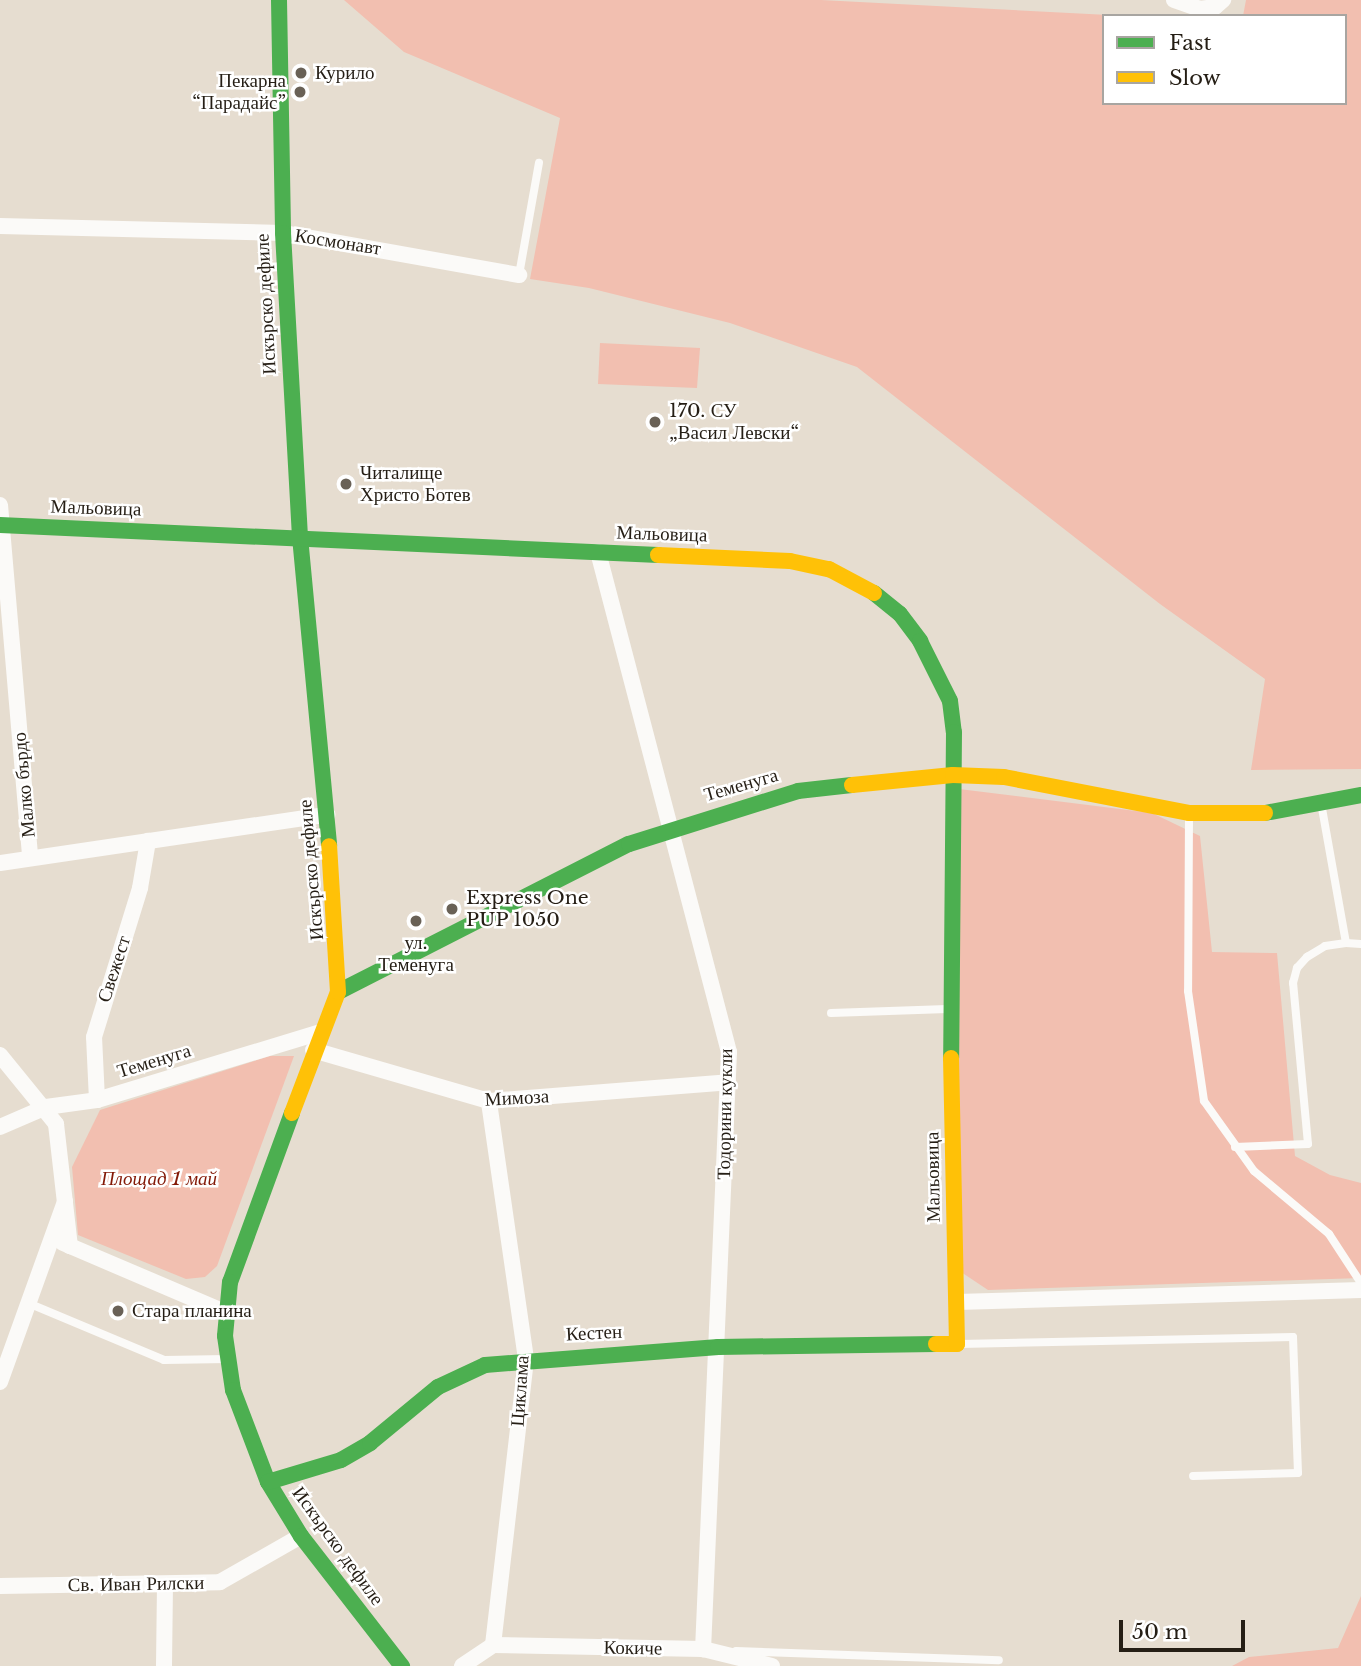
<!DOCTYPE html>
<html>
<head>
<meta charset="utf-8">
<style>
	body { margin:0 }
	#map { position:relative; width:1361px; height:1666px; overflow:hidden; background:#e6ddd0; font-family:"Libre Baskerville",serif }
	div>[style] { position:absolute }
	.green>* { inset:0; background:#f2bfb0 }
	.lane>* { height:8px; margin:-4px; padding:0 4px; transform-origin:4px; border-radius:4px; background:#fbfaf8 }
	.street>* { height:16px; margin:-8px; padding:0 8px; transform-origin:8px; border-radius:8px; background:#fbfaf8 }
	.fast>* { height:16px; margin:-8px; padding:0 8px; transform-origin:8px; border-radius:8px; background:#4caf50 }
	.slow>* { height:16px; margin:-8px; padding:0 8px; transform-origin:8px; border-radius:8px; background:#ffc107 }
	.dots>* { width:19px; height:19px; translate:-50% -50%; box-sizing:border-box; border:4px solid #fff; border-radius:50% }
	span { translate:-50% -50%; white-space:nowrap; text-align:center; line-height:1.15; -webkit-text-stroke:5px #fff; paint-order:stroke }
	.poi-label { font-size:19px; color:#251e15 }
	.left { translate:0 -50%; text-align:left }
	.right { translate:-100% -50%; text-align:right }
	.street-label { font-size:19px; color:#251e15 }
	.park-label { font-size:19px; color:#831907; font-style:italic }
	.legend { position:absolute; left:1102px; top:14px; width:245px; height:91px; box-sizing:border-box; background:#fff; border:2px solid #a8a5a1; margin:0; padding:9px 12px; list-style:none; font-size:21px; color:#251e15 }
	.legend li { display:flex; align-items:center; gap:14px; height:35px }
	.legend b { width:35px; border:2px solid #a8a5a1 }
	.scale { position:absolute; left:1119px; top:1620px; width:126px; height:32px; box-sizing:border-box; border:4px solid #251e15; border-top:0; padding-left:9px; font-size:21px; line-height:24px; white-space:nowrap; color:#251e15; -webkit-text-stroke:5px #fff; paint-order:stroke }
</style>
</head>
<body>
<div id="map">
	<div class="green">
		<i style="clip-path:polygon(344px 0,821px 0,1128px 16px,1104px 16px,1104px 103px,1345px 103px,1345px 16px,1243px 16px,1246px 0,1361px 0,1361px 769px,1251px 770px,1265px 679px,1160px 604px,857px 367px,730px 323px,589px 288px,530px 279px,560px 118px,404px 52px)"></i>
		<i style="clip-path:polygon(600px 343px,700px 348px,697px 388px,598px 384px)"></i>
		<i style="clip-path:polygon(959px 789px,1152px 813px,1200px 836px,1212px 952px,1277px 953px,1295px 1156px,1330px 1175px,1361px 1183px,1361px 1278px,988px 1290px,958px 1270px)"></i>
		<i style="clip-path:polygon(270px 1056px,294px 1056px,217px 1266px,205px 1277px,186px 1279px,78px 1235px,72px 1167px,100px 1110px)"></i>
		<i style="clip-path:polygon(1361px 1596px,1361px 1666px,1232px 1666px,1249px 1657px,1338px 1648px)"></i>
	</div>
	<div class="lane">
		<i style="left:519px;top:275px;width:114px;rotate:-79.9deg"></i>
		<i style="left:1189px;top:816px;width:175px;rotate:90.3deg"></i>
		<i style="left:1188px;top:991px;width:111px;rotate:81.7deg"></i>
		<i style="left:1204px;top:1101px;width:86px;rotate:54.5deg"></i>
		<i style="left:1254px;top:1171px;width:98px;rotate:40deg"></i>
		<i style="left:1329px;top:1234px;width:59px;rotate:56.9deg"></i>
		<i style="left:1346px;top:943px;width:15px;rotate:4deg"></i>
		<i style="left:831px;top:1013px;width:116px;rotate:-2deg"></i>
		<i style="left:1235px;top:1147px;width:73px;rotate:-2.4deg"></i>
		<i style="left:1308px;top:1144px;width:162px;rotate:-95.3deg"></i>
		<i style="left:1293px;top:983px;width:16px;rotate:-75deg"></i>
		<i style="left:1297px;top:968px;width:15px;rotate:-48deg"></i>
		<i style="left:1307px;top:957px;width:21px;rotate:-31deg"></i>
		<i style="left:1325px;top:946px;width:21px;rotate:-8deg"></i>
		<i style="left:1346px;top:943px;width:137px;rotate:-100.1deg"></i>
		<i style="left:28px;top:1303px;width:147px;rotate:22.7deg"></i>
		<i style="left:164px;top:1360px;width:63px;rotate:-0.9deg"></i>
		<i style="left:960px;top:1344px;width:333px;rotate:-1.2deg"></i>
		<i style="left:1293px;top:1337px;width:136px;rotate:87.9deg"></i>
		<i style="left:1298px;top:1473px;width:105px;rotate:178.4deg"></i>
		<i style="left:736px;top:1651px;width:263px;rotate:2deg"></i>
	</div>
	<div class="street">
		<i style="left:1174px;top:0;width:28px;rotate:19deg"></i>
		<i style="left:1200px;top:9px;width:15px;rotate:-8deg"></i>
		<i style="left:1215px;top:7px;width:11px;rotate:-41deg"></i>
		<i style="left:0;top:226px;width:283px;rotate:1.4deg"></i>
		<i style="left:283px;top:233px;width:240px;rotate:10.1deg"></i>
		<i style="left:0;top:505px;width:352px;rotate:85.1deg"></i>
		<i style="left:598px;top:552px;width:517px;rotate:75.32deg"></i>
		<i style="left:729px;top:1052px;width:598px;rotate:92.49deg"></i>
		<i style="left:0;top:863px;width:331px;rotate:-8.4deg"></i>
		<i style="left:313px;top:1050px;width:183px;rotate:16.2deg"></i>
		<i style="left:489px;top:1101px;width:240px;rotate:-4.5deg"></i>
		<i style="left:0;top:1055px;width:89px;rotate:50.9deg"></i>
		<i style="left:56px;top:1124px;width:123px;rotate:83.5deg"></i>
		<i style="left:97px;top:1100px;width:63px;rotate:-92.7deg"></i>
		<i style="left:94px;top:1037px;width:156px;rotate:-72.8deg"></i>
		<i style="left:140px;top:888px;width:48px;rotate:-80.3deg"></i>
		<i style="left:0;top:1127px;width:50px;rotate:-23.5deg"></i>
		<i style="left:46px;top:1107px;width:51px;rotate:-7.8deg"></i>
		<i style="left:97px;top:1100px;width:234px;rotate:-16.9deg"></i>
		<i style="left:63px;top:1243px;width:176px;rotate:23.1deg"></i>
		<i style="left:957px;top:1302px;width:404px;rotate:-1.7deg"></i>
		<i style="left:0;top:1382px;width:192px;rotate:-70.2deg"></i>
		<i style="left:0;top:1586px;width:220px;rotate:-1deg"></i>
		<i style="left:220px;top:1582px;width:93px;rotate:-29.6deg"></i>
		<i style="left:493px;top:1645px;width:210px;rotate:1.1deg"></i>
		<i style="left:703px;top:1649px;width:71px;rotate:13.8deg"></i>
		<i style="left:164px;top:1666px;width:81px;rotate:-89.3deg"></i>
		<i style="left:462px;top:1666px;width:37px;rotate:-34deg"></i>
		<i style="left:493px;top:1645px;width:288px;rotate:-83.4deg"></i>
		<i style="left:526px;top:1359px;width:261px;rotate:-98.2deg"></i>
	</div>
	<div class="fast">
		<i style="left:279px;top:0;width:233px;rotate:89deg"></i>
		<i style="left:283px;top:233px;width:304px;rotate:86.8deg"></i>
		<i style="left:300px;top:537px;width:310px;rotate:84.6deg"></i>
		<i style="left:0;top:525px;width:659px;rotate:2.61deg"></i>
		<i style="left:874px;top:593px;width:33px;rotate:39deg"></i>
		<i style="left:900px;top:614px;width:34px;rotate:53deg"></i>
		<i style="left:920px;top:641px;width:67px;rotate:63.4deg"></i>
		<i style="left:950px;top:701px;width:31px;rotate:83deg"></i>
		<i style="left:954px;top:732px;width:326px;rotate:90.5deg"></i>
		<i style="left:1265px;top:813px;width:98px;rotate:-10.6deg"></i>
		<i style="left:338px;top:992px;width:326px;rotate:-27deg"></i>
		<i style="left:629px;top:844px;width:177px;rotate:-17.4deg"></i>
		<i style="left:798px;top:791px;width:54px;rotate:-6.3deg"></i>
		<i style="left:292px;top:1113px;width:180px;rotate:110.1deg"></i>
		<i style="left:230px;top:1282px;width:54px;rotate:95.3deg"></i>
		<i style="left:225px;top:1336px;width:55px;rotate:81.6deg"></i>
		<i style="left:233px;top:1390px;width:98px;rotate:69.2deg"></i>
		<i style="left:268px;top:1482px;width:63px;rotate:58.6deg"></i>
		<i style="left:301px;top:1536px;width:165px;rotate:52.2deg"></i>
		<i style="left:268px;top:1482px;width:76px;rotate:-16.8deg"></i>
		<i style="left:341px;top:1460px;width:34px;rotate:-30deg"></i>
		<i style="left:370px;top:1443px;width:88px;rotate:-39.5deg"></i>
		<i style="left:438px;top:1387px;width:52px;rotate:-25.1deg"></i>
		<i style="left:485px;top:1365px;width:234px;rotate:-4.4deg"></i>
		<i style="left:718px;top:1347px;width:218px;rotate:-0.8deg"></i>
	</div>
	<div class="slow">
		<i style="left:658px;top:555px;width:132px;rotate:2.6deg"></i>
		<i style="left:790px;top:561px;width:40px;rotate:12deg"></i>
		<i style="left:829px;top:569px;width:51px;rotate:28.1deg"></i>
		<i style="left:852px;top:785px;width:101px;rotate:-5.7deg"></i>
		<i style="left:953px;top:775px;width:51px;rotate:2.2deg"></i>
		<i style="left:1004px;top:777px;width:188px;rotate:11deg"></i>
		<i style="left:1189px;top:813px;width:76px"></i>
		<i style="left:292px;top:1113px;width:129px;rotate:-69.2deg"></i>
		<i style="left:338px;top:992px;width:146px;rotate:-93.5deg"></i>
		<i style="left:936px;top:1344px;width:21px"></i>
		<i style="left:957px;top:1344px;width:286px;rotate:-91.2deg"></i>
	</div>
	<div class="dots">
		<i style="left:301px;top:73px;background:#696156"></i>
		<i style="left:300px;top:92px;background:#696156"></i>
		<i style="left:655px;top:422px;background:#696156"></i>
		<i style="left:346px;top:484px;background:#696156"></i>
		<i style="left:452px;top:909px;background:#696156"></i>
		<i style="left:416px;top:921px;background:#696156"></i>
		<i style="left:118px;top:1311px;background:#696156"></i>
	</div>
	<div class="poi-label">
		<span class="left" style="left:315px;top:73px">Курило</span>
		<span class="right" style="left:286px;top:92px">Пекарна<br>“Парадайс”</span>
		<span class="left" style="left:669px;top:422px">170. СУ<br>„Васил Левски“</span>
		<span class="left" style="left:360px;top:484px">Читалище<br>Христо Ботев</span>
		<span class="left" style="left:466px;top:909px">Express One<br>PUP 1050</span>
		<span style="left:416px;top:954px">ул.<br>Теменуга</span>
		<span class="left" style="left:132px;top:1311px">Стара планина</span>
	</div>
	<div class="street-label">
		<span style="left:338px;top:242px;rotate:9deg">Космонавт</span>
		<span style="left:266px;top:304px;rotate:-93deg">Искърско дефиле</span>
		<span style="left:96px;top:508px;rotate:2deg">Мальовица</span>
		<span style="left:662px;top:534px;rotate:2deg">Мальовица</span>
		<span style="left:24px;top:785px;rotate:-95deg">Малко бърдо</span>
		<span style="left:741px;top:785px;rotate:-16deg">Теменуга</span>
		<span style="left:311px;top:870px;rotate:-95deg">Искърско дефиле</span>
		<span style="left:114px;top:969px;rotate:-72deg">Свежест</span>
		<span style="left:154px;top:1061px;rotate:-17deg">Теменуга</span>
		<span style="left:517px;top:1098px;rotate:-3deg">Мимоза</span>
		<span style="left:725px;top:1114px;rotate:-89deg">Тодорини кукли</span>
		<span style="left:933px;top:1177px;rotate:-91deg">Мальовица</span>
		<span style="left:594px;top:1333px;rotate:-3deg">Кестен</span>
		<span style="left:520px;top:1391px;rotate:-86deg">Циклама</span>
		<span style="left:338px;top:1546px;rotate:54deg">Искърско дефиле</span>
		<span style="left:136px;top:1584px;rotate:-1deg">Св. Иван Рилски</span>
		<span style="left:633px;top:1648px;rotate:1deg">Кокиче</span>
	</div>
	<div class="park-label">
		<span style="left:159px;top:1179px">Площад 1 май</span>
	</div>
	<ul class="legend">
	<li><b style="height:9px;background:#4caf50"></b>Fast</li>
	<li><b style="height:9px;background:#ffc107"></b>Slow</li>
	</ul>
	<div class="scale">50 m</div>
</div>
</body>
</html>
